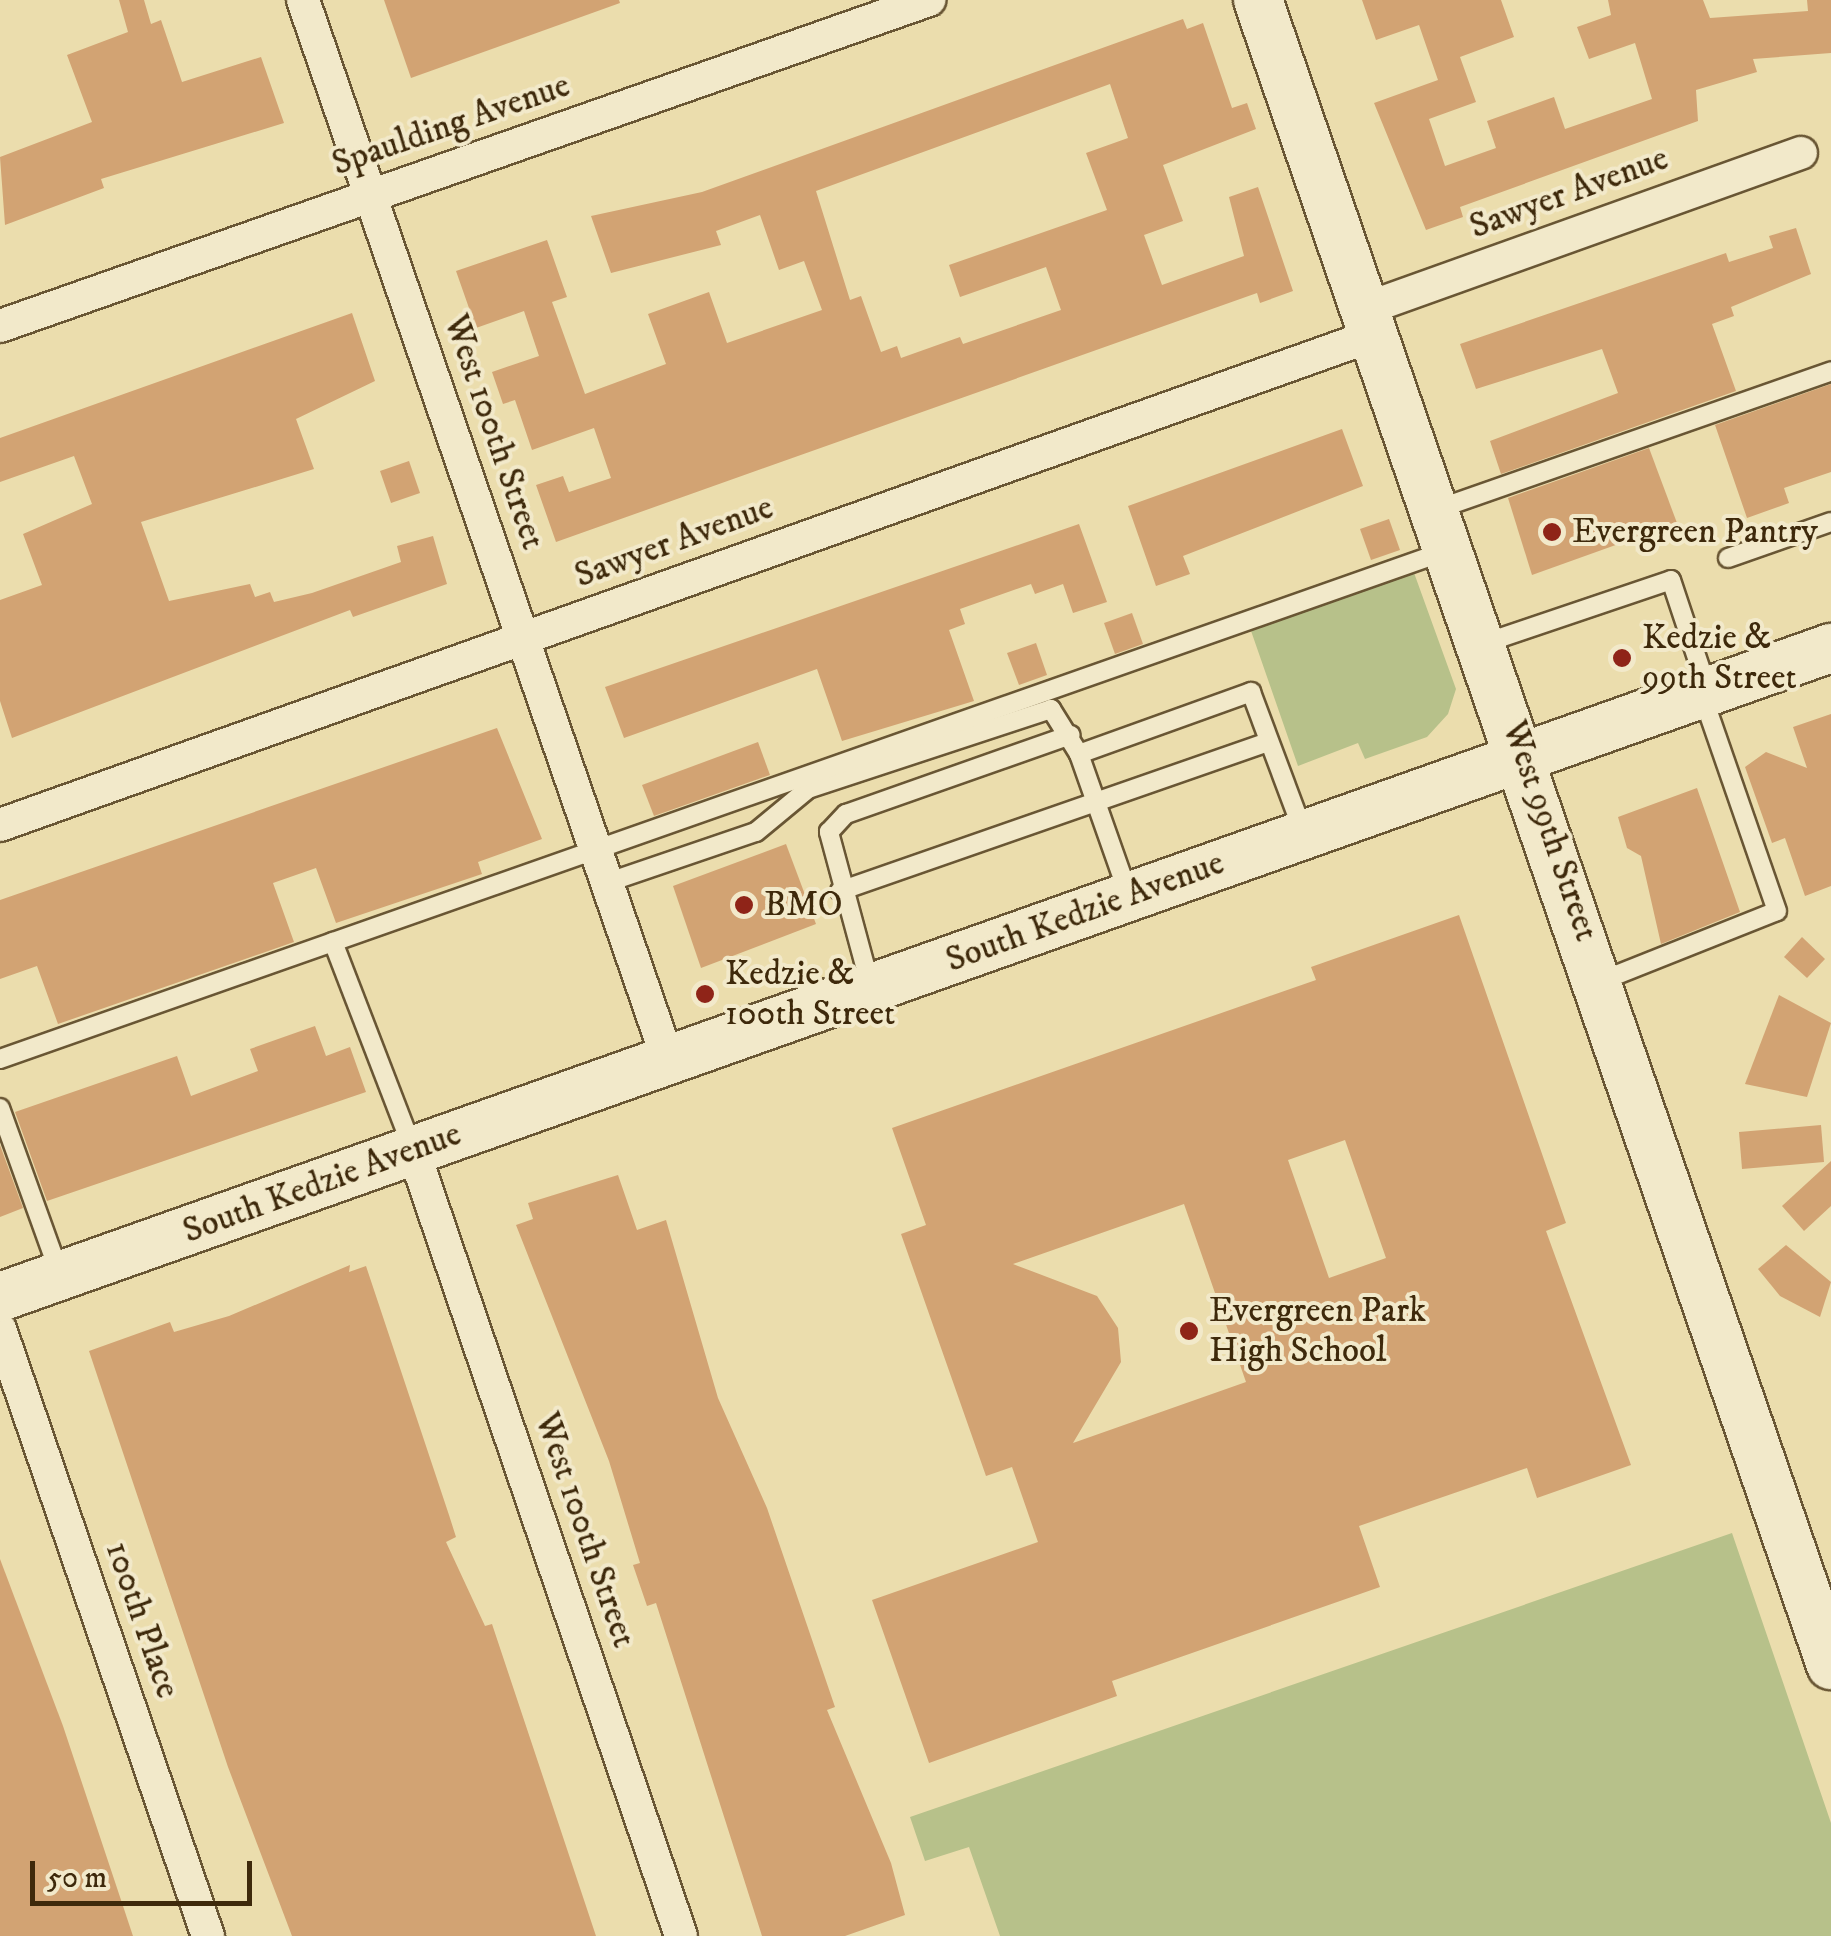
<!DOCTYPE html>
<html>
<head>
<meta charset="utf-8">
<style>
	body { margin:0 }
	#map { position:relative; width:1831px; height:1936px; overflow:hidden; background:#ebddad; font-family:"IM FELL DW Pica",serif }
	div>[style] { position:absolute }
	.green>* { inset:0; background:#b7c18a }
	.building>* { inset:0; background:#d2a373 }
	.roads { filter:drop-shadow(2px 0 #695634) drop-shadow(-2px 0 #695634) drop-shadow(0 2px #695634) drop-shadow(0 -2px #695634) }
	.lane>* { height:18px; margin:-9px; padding:0 9px; transform-origin:9px; border-radius:9px; background:#f2e9ca }
	.street>* { height:32px; margin:-16px; padding:0 16px; transform-origin:16px; border-radius:16px; background:#f2e9ca }
	.secondary>* { height:48px; margin:-24px; padding:0 24px; transform-origin:24px; border-radius:24px; background:#f2e9ca }
	.dots>* { width:28px; height:28px; translate:-50% -50%; box-sizing:border-box; border:5px solid #f2e9ca; border-radius:50% }
	span { translate:-50% -50%; white-space:nowrap; text-align:center; line-height:1.15; -webkit-text-stroke:8px #f2e9ca; paint-order:stroke }
	.street-label { font-size:35px; color:#3e290b }
	.poi-label { font-size:35px; color:#3e290b }
	.left { translate:0 -50%; text-align:left }
	.scale { position:absolute; left:30px; top:1861px; width:222px; height:45px; box-sizing:border-box; border:5px solid #3e290b; border-top:0; padding-left:12px; font-size:30px; line-height:35px; white-space:nowrap; color:#3e290b; -webkit-text-stroke:8px #f2e9ca; paint-order:stroke }
</style>
</head>
<body>
<div id="map">
	<div class="green">
		<i style="clip-path:polygon(1413px 570px,1456px 689px,1448px 714px,1427px 737px,1365px 759px,1358px 743px,1298px 766px,1250px 628px)"></i>
		<i style="clip-path:polygon(1732px 1533px,1831px 1823px,1831px 1936px,1000px 1936px,969px 1847px,925px 1861px,910px 1817px)"></i>
	</div>
	<div class="building">
		<i style="clip-path:polygon(119px 0,144px 0,151px 24px,161px 20px,182px 82px,261px 57px,284px 123px,101px 179px,104px 188px,5px 225px,0 157px,92px 122px,67px 55px,128px 32px)"></i>
		<i style="clip-path:polygon(384px 0,619px 0,620px 3px,411px 78px)"></i>
		<i style="clip-path:polygon(1362px 0,1501px 0,1514px 37px,1460px 57px,1476px 102px,1429px 119px,1445px 166px,1496px 148px,1487px 121px,1554px 97px,1565px 129px,1652px 99px,1635px 43px,1589px 59px,1577px 27px,1611px 15px,1608px 0,1703px 0,1710px 18px,1808px 11px,1807px 0,1831px 0,1831px 53px,1753px 59px,1757px 72px,1696px 90px,1698px 121px,1460px 207px,1463px 217px,1426px 230px,1374px 103px,1438px 80px,1419px 25px,1376px 40px)"></i>
		<i style="clip-path:polygon(evenodd,1183px 19px,1187px 29px,1203px 23px,1232px 108px,1247px 103px,1256px 129px,1163px 165px,1183px 221px,1144px 235px,1162px 285px,1244px 256px,1229px 197px,1258px 187px,1293px 291px,1260px 303px,1257px 293px,556px 542px,536px 485px,563px 476px,569px 492px,611px 478px,594px 428px,532px 450px,515px 400px,503px 404px,492px 372px,539px 356px,524px 311px,476px 328px,456px 271px,547px 240px,567px 297px,552px 302px,585px 394px,666px 364px,648px 314px,709px 292px,727px 343px,822px 310px,804px 261px,779px 270px,760px 215px,716px 231px,721px 245px,611px 273px,591px 216px,702px 192px,1183px 19px,1110px 84px,1128px 138px,1086px 153px,1107px 210px,949px 265px,960px 297px,1046px 267px,1061px 310px,963px 344px,960px 337px,901px 358px,897px 346px,881px 352px,861px 296px,850px 300px,816px 191px,1110px 84px)"></i>
		<i style="clip-path:polygon(1796px 228px,1811px 274px,1731px 307px,1734px 316px,1712px 324px,1736px 391px,1501px 474px,1490px 441px,1618px 393px,1602px 349px,1476px 389px,1460px 344px,1726px 253px,1729px 262px,1773px 248px,1769px 236px)"></i>
		<i style="clip-path:polygon(352px 313px,375px 381px,296px 419px,314px 469px,141px 522px,169px 601px,250px 584px,255px 597px,270px 592px,274px 602px,312px 593px,401px 562px,397px 546px,433px 536px,447px 584px,353px 617px,350px 610px,12px 738px,0 701px,0 600px,42px 585px,23px 534px,92px 504px,74px 456px,0 482px,0 438px)"></i>
		<i style="clip-path:polygon(1831px 384px,1831px 472px,1784px 488px,1789px 503px,1747px 518px,1715px 425px)"></i>
		<i style="clip-path:polygon(1342px 429px,1363px 486px,1183px 556px,1190px 574px,1156px 586px,1128px 506px)"></i>
		<i style="clip-path:polygon(1649px 448px,1677px 523px,1532px 575px,1508px 498px)"></i>
		<i style="clip-path:polygon(409px 461px,420px 493px,391px 503px,380px 471px)"></i>
		<i style="clip-path:polygon(1389px 519px,1400px 550px,1371px 560px,1360px 529px)"></i>
		<i style="clip-path:polygon(1079px 524px,1107px 602px,1073px 613px,1063px 584px,1035px 594px,1031px 584px,960px 609px,965px 624px,949px 630px,974px 701px,842px 741px,817px 669px,624px 738px,605px 687px)"></i>
		<i style="clip-path:polygon(1132px 613px,1143px 644px,1115px 654px,1104px 623px)"></i>
		<i style="clip-path:polygon(1036px 643px,1047px 675px,1019px 685px,1007px 653px)"></i>
		<i style="clip-path:polygon(1831px 714px,1831px 886px,1805px 896px,1785px 838px,1772px 843px,1745px 767px,1766px 752px,1807px 768px,1793px 727px)"></i>
		<i style="clip-path:polygon(497px 728px,542px 839px,478px 862px,482px 874px,336px 923px,316px 868px,273px 883px,294px 942px,58px 1024px,37px 966px,0 979px,0 900px)"></i>
		<i style="clip-path:polygon(758px 742px,770px 775px,654px 816px,642px 785px)"></i>
		<i style="clip-path:polygon(1697px 788px,1740px 912px,1661px 944px,1641px 856px,1627px 848px,1618px 817px)"></i>
		<i style="clip-path:polygon(786px 844px,816px 924px,701px 968px,673px 886px)"></i>
		<i style="clip-path:polygon(evenodd,1459px 915px,1566px 1223px,1546px 1231px,1631px 1465px,1537px 1498px,1527px 1468px,1359px 1526px,1380px 1587px,1112px 1681px,1117px 1696px,929px 1763px,872px 1600px,1038px 1542px,1012px 1467px,986px 1476px,901px 1234px,926px 1225px,892px 1128px,1316px 980px,1311px 967px,1459px 915px,1345px 1140px,1386px 1258px,1329px 1278px,1288px 1160px,1345px 1140px,1459px 915px,1184px 1204px,1246px 1382px,1073px 1443px,1121px 1362px,1118px 1328px,1097px 1296px,1013px 1264px,1184px 1204px)"></i>
		<i style="clip-path:polygon(1802px 937px,1825px 959px,1807px 978px,1784px 957px)"></i>
		<i style="clip-path:polygon(1779px 995px,1831px 1023px,1807px 1097px,1745px 1084px)"></i>
		<i style="clip-path:polygon(315px 1026px,326px 1056px,350px 1047px,366px 1092px,47px 1201px,15px 1112px,177px 1056px,191px 1096px,258px 1071px,250px 1049px)"></i>
		<i style="clip-path:polygon(1821px 1125px,1824px 1162px,1742px 1169px,1739px 1132px)"></i>
		<i style="clip-path:polygon(0 1145px,23px 1208px,0 1217px)"></i>
		<i style="clip-path:polygon(1831px 1161px,1831px 1206px,1804px 1231px,1782px 1206px)"></i>
		<i style="clip-path:polygon(618px 1175px,637px 1230px,666px 1220px,718px 1398px,767px 1508px,835px 1707px,827px 1710px,891px 1863px,905px 1915px,845px 1936px,762px 1936px,656px 1603px,647px 1606px,633px 1565px,640px 1563px,609px 1461px,516px 1225px,533px 1219px,528px 1203px)"></i>
		<i style="clip-path:polygon(1786px 1245px,1831px 1282px,1820px 1317px,1780px 1296px,1758px 1269px)"></i>
		<i style="clip-path:polygon(350px 1265px,349px 1272px,366px 1266px,449px 1515px,456px 1537px,446px 1542px,485px 1626px,492px 1624px,596px 1936px,292px 1936px,228px 1767px,89px 1351px,170px 1322px,174px 1332px,229px 1316px)"></i>
		<i style="clip-path:polygon(0 1559px,63px 1726px,133px 1936px,0 1936px)"></i>
	</div>
	<div class="roads">
		<div class="lane">
			<i style="left:1438px;top:509px;width:417px;rotate:-19.3deg"></i>
			<i style="left:1728px;top:558px;width:109px;rotate:-19.3deg"></i>
			<i style="left:1485px;top:643px;width:196px;rotate:-18.7deg"></i>
			<i style="left:1671px;top:580px;width:117px;rotate:71.6deg"></i>
			<i style="left:1079px;top:754px;width:183px;rotate:-19.8deg"></i>
			<i style="left:1251px;top:692px;width:152px;rotate:69.5deg"></i>
			<i style="left:606px;top:883px;width:158px;rotate:-18.8deg"></i>
			<i style="left:756px;top:832px;width:67px;rotate:-39.6deg"></i>
			<i style="left:808px;top:789px;width:256px;rotate:-18.2deg"></i>
			<i style="left:1051px;top:709px;width:53px;rotate:58.1deg"></i>
			<i style="left:1079px;top:754px;width:151px;rotate:70.6deg"></i>
			<i style="left:840px;top:891px;width:454px;rotate:-19.2deg"></i>
			<i style="left:333px;top:942px;width:220px;rotate:68.9deg"></i>
			<i style="left:1601px;top:981px;width:189px;rotate:-21.7deg"></i>
			<i style="left:1777px;top:911px;width:230px;rotate:-109.1deg"></i>
			<i style="left:871px;top:988px;width:162px;rotate:-105.1deg"></i>
			<i style="left:829px;top:832px;width:25px;rotate:-47deg"></i>
			<i style="left:846px;top:814px;width:238px;rotate:-19.4deg"></i>
			<i style="left:0;top:1059px;width:1533px;rotate:-19.36deg"></i>
			<i style="left:0;top:1108px;width:174px;rotate:70.2deg"></i>
		</div>
		<div class="street">
			<i style="left:303px;top:0;width:1121px;rotate:71deg"></i>
			<i style="left:1365px;top:309px;width:463px;rotate:-19.7deg"></i>
			<i style="left:0;top:326px;width:985px;rotate:-19.34deg"></i>
			<i style="left:0;top:825px;width:1459px;rotate:-19.63deg"></i>
			<i style="left:413px;top:1150px;width:830px;rotate:71.17deg"></i>
			<i style="left:0;top:1329px;width:642px;rotate:71.09deg"></i>
		</div>
		<div class="secondary">
			<i style="left:1258px;top:0;width:1761px;rotate:71.01deg"></i>
			<i style="left:0;top:1297px;width:1943px;rotate:-19.52deg"></i>
		</div>
	</div>
	<div class="dots">
		<i style="left:1552px;top:532px;background:#8f2418"></i>
		<i style="left:1622px;top:658px;background:#8f2418"></i>
		<i style="left:744px;top:905px;background:#8f2418"></i>
		<i style="left:705px;top:994px;background:#8f2418"></i>
		<i style="left:1189px;top:1331px;background:#8f2418"></i>
	</div>
	<div class="street-label">
		<span style="left:451px;top:125px;rotate:-19deg">Spaulding Avenue</span>
		<span style="left:1569px;top:193px;rotate:-20deg">Sawyer Avenue</span>
		<span style="left:494px;top:432px;rotate:71deg">West 100th Street</span>
		<span style="left:674px;top:542px;rotate:-20deg">Sawyer Avenue</span>
		<span style="left:1550px;top:831px;rotate:71deg">West 99th Street</span>
		<span style="left:1085px;top:912px;rotate:-20deg">South Kedzie Avenue</span>
		<span style="left:322px;top:1183px;rotate:-20deg">South Kedzie Avenue</span>
		<span style="left:585px;top:1530px;rotate:71deg">West 100th Street</span>
		<span style="left:142px;top:1620px;rotate:71deg">100th Place</span>
	</div>
	<div class="poi-label">
		<span class="left" style="left:1572px;top:532px">Evergreen Pantry</span>
		<span class="left" style="left:1642px;top:658px">Kedzie &amp;<br>99th Street</span>
		<span class="left" style="left:764px;top:905px">BMO</span>
		<span class="left" style="left:725px;top:994px">Kedzie &amp;<br>100th Street</span>
		<span class="left" style="left:1209px;top:1331px">Evergreen Park<br>High School</span>
	</div>
	<div class="scale">50 m</div>
</div>
</body>
</html>
